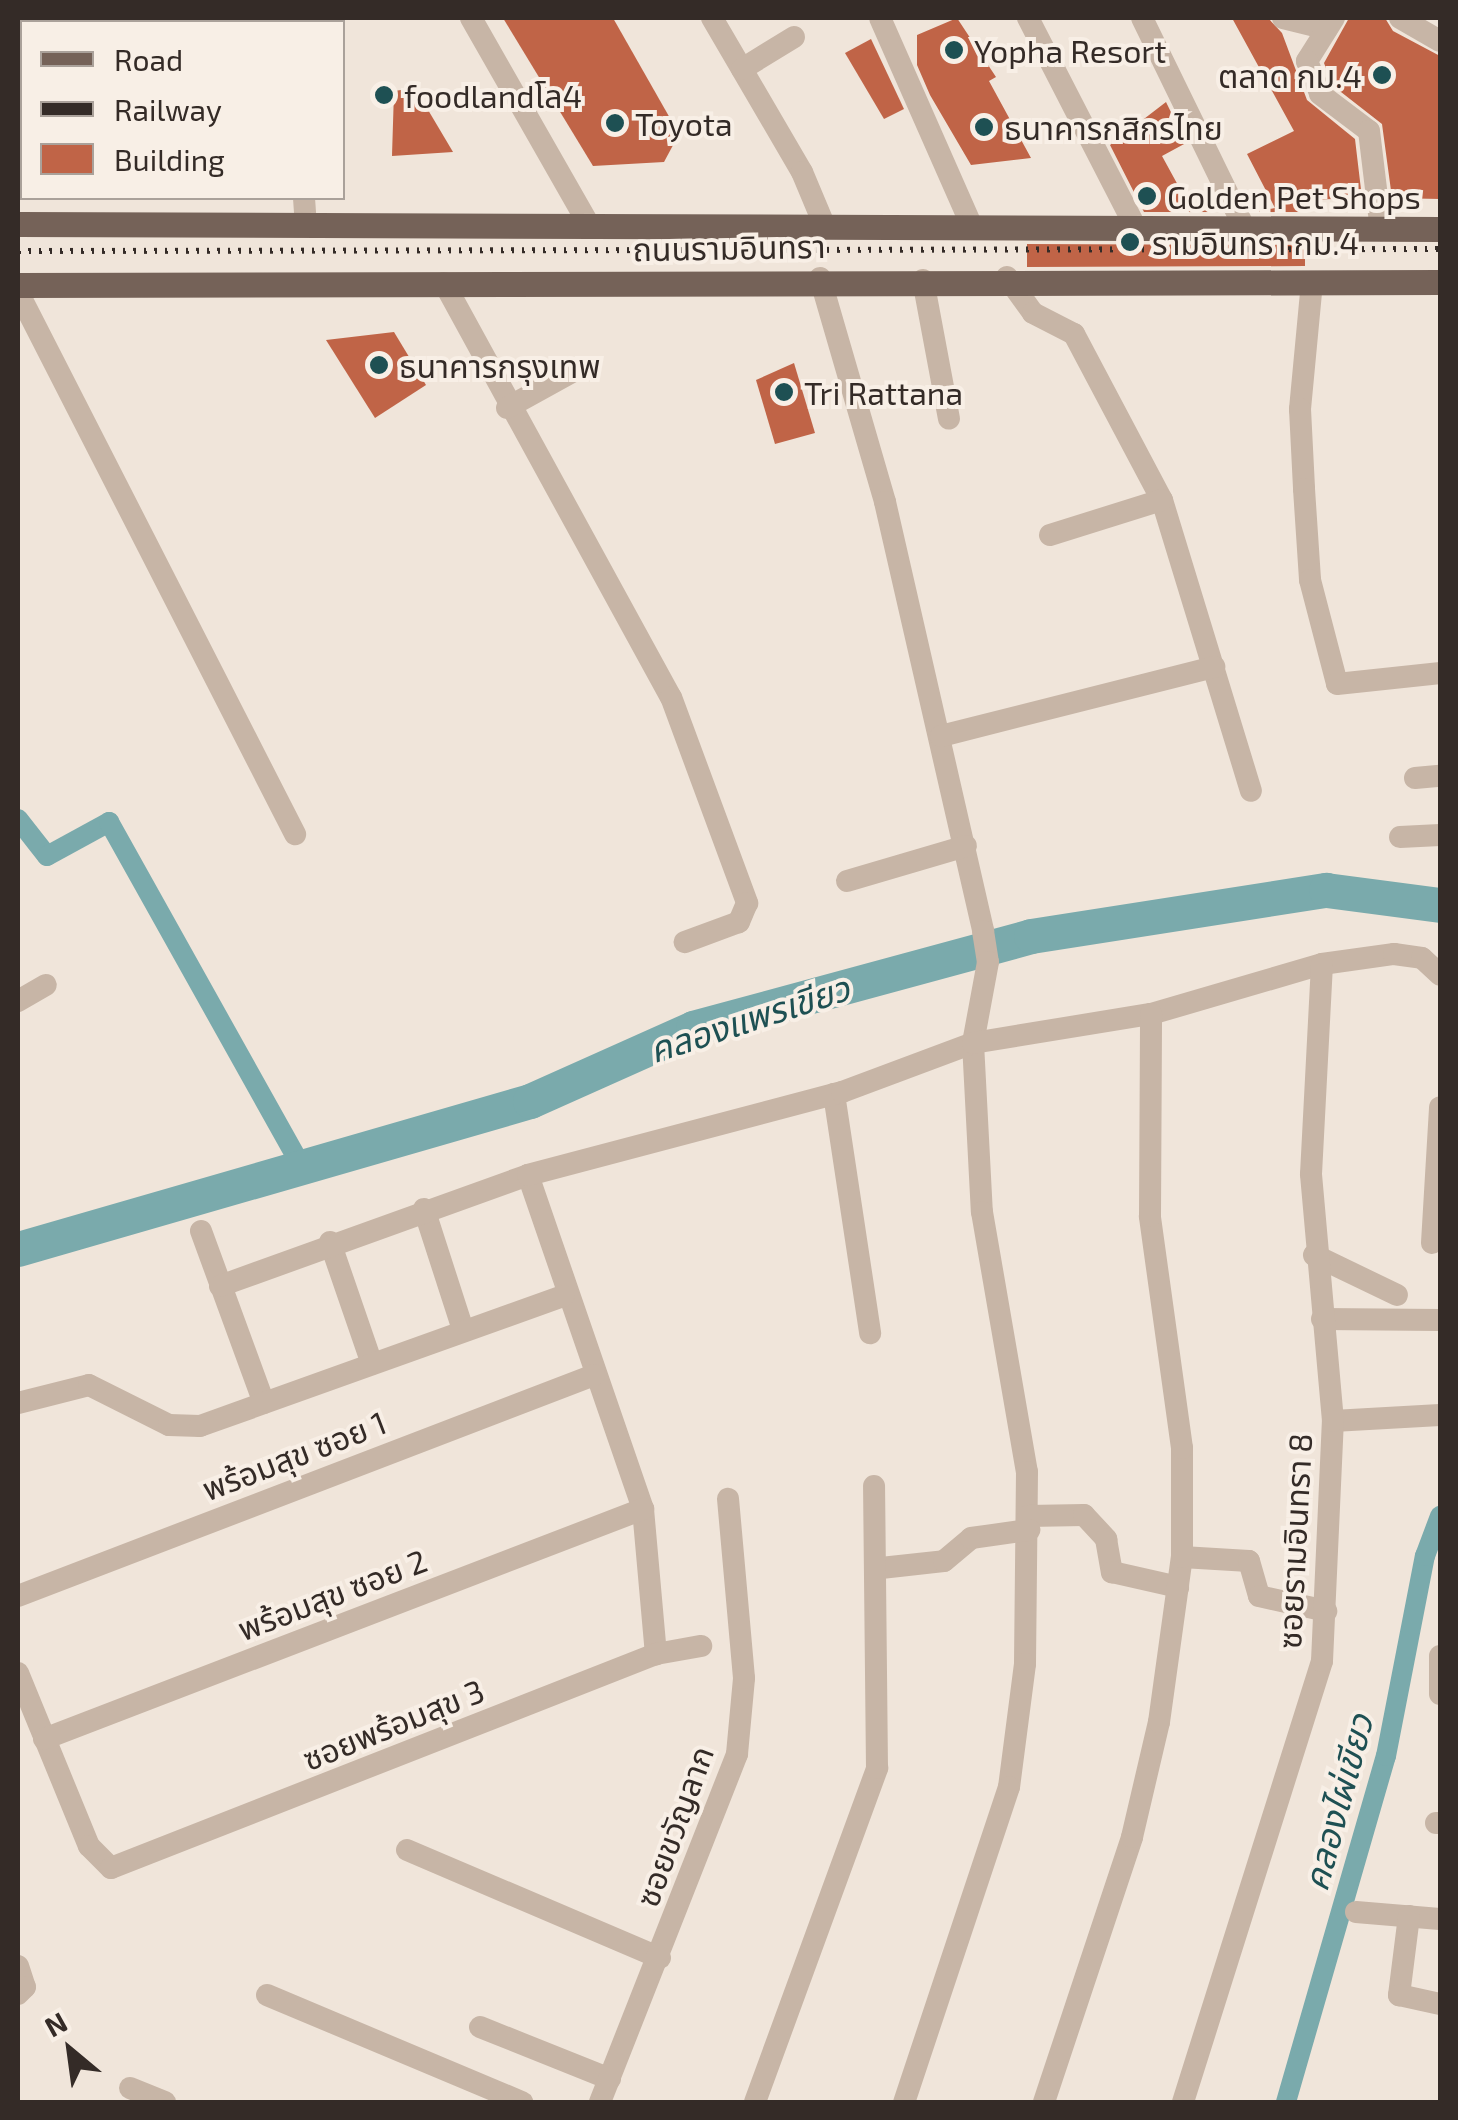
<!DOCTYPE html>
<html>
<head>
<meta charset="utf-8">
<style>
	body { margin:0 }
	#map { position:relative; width:1458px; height:2120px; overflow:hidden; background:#f0e5da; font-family:"Exo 2","Noto Sans Thai",sans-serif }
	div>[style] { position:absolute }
	.canal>* { height:20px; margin:-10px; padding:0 10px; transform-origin:10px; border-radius:10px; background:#7aaaac }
	.river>* { height:35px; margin:-17.5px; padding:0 17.5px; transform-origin:17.5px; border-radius:17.5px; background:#7aaaac }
	.building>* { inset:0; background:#c06447 }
	.minor>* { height:22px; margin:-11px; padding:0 11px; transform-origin:11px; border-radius:11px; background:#c7b5a6 }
	.major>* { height:25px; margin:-12.5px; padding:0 12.5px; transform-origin:12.5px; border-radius:12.5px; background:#756258 }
	.rail>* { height:6px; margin-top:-3px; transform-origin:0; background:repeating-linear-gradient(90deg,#342b27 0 2.5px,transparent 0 10.5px) }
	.dots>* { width:28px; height:28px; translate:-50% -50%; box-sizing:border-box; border:5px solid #f8efe6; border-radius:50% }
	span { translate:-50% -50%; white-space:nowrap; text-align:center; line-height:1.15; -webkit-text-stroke:8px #f8efe6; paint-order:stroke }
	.poi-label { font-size:32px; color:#342b27 }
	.left { translate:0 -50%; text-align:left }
	.right { translate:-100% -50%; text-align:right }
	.street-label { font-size:32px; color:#342b27 }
	.water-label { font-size:35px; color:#1e5053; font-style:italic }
	.frame { position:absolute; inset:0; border:20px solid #342b27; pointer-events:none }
	.legend { position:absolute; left:20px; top:20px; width:325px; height:180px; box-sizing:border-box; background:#f8efe6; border:2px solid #aaa19a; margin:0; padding:12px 18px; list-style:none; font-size:30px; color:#342b27 }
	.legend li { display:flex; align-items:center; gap:20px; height:50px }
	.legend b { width:50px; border:2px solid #aaa19a }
	.north { position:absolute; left:20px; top:2000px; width:100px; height:100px; -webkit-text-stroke:8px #f8efe6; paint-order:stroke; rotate:331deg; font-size:28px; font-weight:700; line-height:40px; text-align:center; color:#342b27 }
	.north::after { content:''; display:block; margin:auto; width:35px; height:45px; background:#342b27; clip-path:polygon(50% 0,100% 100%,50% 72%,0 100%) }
</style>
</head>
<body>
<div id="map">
	<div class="canal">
		<i style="left:18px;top:819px;width:47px;rotate:51.9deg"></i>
		<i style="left:47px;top:856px;width:71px;rotate:-28.7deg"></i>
		<i style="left:109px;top:822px;width:400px;rotate:60.8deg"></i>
		<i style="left:1286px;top:2102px;width:360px;rotate:-73.9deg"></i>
		<i style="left:1386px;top:1756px;width:204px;rotate:-79deg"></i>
		<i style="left:1425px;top:1556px;width:43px;rotate:-69.4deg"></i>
	</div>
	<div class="river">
		<i style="left:18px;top:1249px;width:533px;rotate:-16.12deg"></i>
		<i style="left:530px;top:1101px;width:179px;rotate:-24.1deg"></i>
		<i style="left:693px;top:1028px;width:350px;rotate:-15.2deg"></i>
		<i style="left:1031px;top:936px;width:299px;rotate:-8.9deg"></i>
		<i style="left:1326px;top:890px;width:115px;rotate:7.5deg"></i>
	</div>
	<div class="building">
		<i style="clip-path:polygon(503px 18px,613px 18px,679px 134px,664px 162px,593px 166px)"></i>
		<i style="clip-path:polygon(957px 18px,996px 77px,989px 81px,1031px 158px,971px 165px,930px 95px,917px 65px,917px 35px)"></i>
		<i style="clip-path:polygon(1232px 18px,1268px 18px,1282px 33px,1307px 100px,1355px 139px,1362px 198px,1304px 200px,1305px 212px,1253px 212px,1275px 208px,1247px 154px,1294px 131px)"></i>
		<i style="clip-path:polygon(1349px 18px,1385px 18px,1393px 31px,1440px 56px,1440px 199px,1392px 198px,1382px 124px,1332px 85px,1324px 63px)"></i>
		<i style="clip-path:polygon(871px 39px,904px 109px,884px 119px,845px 53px)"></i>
		<i style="clip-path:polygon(415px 88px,453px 152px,392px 156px,394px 91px)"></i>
		<i style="clip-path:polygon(1166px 102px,1186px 143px,1162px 156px,1191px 209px,1220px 212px,1144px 212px,1110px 145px)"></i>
		<i style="clip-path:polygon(1027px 244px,1305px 245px,1305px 266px,1027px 267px)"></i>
		<i style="clip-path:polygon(394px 332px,426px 385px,375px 418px,326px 340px)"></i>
		<i style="clip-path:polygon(794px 363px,815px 433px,775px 444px,756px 380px)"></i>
	</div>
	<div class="minor">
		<i style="left:230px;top:18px;width:4px;rotate:63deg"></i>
		<i style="left:471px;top:18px;width:238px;rotate:60.3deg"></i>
		<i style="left:712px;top:18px;width:178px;rotate:59.7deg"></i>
		<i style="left:802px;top:172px;width:60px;rotate:67.3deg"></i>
		<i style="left:880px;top:18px;width:228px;rotate:66.2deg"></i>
		<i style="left:1028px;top:18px;width:236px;rotate:62.8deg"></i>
		<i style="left:1142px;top:18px;width:233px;rotate:64deg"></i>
		<i style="left:1283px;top:18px;width:45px;rotate:14deg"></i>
		<i style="left:1334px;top:18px;width:51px;rotate:122.1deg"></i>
		<i style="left:1307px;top:61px;width:35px;rotate:68deg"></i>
		<i style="left:1320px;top:94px;width:61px;rotate:37.1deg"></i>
		<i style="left:1369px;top:131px;width:100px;rotate:83.1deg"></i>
		<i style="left:1400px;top:18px;width:46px;rotate:29.9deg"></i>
		<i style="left:18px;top:48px;width:4px;rotate:14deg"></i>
		<i style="left:742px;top:69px;width:61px;rotate:-31.6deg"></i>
		<i style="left:304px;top:198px;width:27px;rotate:86deg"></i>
		<i style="left:1007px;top:277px;width:44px;rotate:54.2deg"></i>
		<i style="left:1033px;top:313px;width:46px;rotate:27.1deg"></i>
		<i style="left:1074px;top:334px;width:188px;rotate:62.1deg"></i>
		<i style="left:1162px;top:500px;width:304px;rotate:73deg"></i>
		<i style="left:820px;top:278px;width:233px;rotate:73.8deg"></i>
		<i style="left:885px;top:502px;width:440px;rotate:77.1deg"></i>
		<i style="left:983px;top:931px;width:31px;rotate:81deg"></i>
		<i style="left:988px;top:962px;width:82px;rotate:100.5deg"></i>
		<i style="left:973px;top:1043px;width:169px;rotate:87deg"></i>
		<i style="left:982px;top:1212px;width:264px;rotate:80.2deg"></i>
		<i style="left:1027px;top:1472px;width:192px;rotate:90.6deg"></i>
		<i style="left:1025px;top:1664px;width:124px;rotate:97.4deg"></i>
		<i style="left:1009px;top:1787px;width:332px;rotate:108.4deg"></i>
		<i style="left:923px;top:280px;width:141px;rotate:79.4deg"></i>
		<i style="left:1312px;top:282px;width:128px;rotate:95.4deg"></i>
		<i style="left:1300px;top:409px;width:80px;rotate:87.1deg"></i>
		<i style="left:1304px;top:489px;width:91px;rotate:86.2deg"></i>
		<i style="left:1310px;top:580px;width:107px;rotate:75.4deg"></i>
		<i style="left:1337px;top:684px;width:104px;rotate:-6.1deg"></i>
		<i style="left:444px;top:283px;width:472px;rotate:61.3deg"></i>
		<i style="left:671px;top:697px;width:220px;rotate:69.7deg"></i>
		<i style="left:747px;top:903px;width:21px;rotate:113deg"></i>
		<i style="left:739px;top:922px;width:58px;rotate:159.7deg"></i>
		<i style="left:18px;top:292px;width:609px;rotate:62.93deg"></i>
		<i style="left:507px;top:408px;width:74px;rotate:-29deg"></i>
		<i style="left:1050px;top:535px;width:117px;rotate:-17.4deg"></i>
		<i style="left:941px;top:736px;width:282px;rotate:-14.2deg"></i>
		<i style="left:1415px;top:778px;width:25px;rotate:-5deg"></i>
		<i style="left:1400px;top:837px;width:40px;rotate:-2.9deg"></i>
		<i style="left:847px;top:881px;width:124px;rotate:-16.4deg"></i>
		<i style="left:18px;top:1001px;width:32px;rotate:-30deg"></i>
		<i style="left:834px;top:1094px;width:242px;rotate:81.4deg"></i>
		<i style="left:528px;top:1175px;width:353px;rotate:71deg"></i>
		<i style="left:643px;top:1509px;width:146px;rotate:84.9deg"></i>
		<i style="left:424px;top:1209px;width:127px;rotate:72.1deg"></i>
		<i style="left:201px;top:1231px;width:183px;rotate:69.9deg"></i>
		<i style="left:330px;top:1242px;width:129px;rotate:71deg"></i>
		<i style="left:1432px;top:1243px;width:136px;rotate:-86.6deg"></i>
		<i style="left:1314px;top:1255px;width:92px;rotate:25.7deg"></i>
		<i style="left:220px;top:1286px;width:327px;rotate:-19.8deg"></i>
		<i style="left:528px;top:1175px;width:325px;rotate:-14.8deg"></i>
		<i style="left:842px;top:1092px;width:140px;rotate:-20.5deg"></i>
		<i style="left:973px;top:1043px;width:180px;rotate:-9.3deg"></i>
		<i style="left:1151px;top:1014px;width:178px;rotate:-16.3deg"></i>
		<i style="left:1322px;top:964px;width:73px;rotate:-7.9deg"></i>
		<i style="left:1394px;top:954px;width:28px;rotate:8deg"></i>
		<i style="left:1422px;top:958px;width:25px;rotate:43deg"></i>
		<i style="left:1322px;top:1319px;width:118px;rotate:0.5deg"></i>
		<i style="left:18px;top:1403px;width:73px;rotate:-14.2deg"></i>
		<i style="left:89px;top:1385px;width:89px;rotate:26.6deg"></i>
		<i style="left:169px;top:1425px;width:31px;rotate:2deg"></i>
		<i style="left:200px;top:1426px;width:386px;rotate:-19.7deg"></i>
		<i style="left:1333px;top:1421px;width:107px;rotate:-3.2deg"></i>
		<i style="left:1028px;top:1516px;width:56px;rotate:-1deg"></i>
		<i style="left:1084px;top:1515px;width:33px;rotate:47deg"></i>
		<i style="left:1106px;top:1539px;width:34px;rotate:80deg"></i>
		<i style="left:1112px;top:1572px;width:68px;rotate:12.8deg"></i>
		<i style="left:1182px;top:1557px;width:67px;rotate:3.4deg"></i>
		<i style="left:1249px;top:1561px;width:36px;rotate:74deg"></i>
		<i style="left:1259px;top:1596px;width:69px;rotate:12.6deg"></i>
		<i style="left:881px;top:1568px;width:63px;rotate:-6.3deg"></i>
		<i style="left:944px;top:1561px;width:35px;rotate:-40deg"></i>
		<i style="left:971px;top:1538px;width:59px;rotate:-7.9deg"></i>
		<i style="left:18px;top:1596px;width:617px;rotate:-20.99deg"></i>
		<i style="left:1440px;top:1656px;width:38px;rotate:90deg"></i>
		<i style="left:18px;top:1673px;width:187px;rotate:67.7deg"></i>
		<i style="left:89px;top:1846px;width:31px;rotate:45deg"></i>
		<i style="left:111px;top:1868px;width:586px;rotate:-21.44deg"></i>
		<i style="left:656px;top:1654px;width:46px;rotate:-10.1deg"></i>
		<i style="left:44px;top:1739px;width:642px;rotate:-21.01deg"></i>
		<i style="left:1436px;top:1823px;width:4px"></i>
		<i style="left:407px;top:1850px;width:275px;rotate:23.1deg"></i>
		<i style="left:1356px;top:1912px;width:84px;rotate:4.8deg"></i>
		<i style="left:1409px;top:1916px;width:80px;rotate:97.2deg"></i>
		<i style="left:1399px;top:1995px;width:42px;rotate:12.4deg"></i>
		<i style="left:18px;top:1966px;width:22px;rotate:72deg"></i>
		<i style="left:25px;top:1987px;width:10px;rotate:135deg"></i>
		<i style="left:267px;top:1995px;width:277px;rotate:22.8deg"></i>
		<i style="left:480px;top:2027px;width:140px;rotate:21.8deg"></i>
		<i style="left:130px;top:2088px;width:38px;rotate:22deg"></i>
		<i style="left:600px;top:2102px;width:374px;rotate:-68.5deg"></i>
		<i style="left:737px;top:1754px;width:76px;rotate:-84.7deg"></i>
		<i style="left:744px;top:1678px;width:180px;rotate:-95.1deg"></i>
		<i style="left:755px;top:2102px;width:356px;rotate:-69.9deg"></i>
		<i style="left:877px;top:1768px;width:282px;rotate:-90.6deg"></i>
		<i style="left:1044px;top:2102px;width:279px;rotate:-71.6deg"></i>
		<i style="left:1132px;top:1837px;width:118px;rotate:-76.8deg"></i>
		<i style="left:1159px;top:1722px;width:167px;rotate:-82.1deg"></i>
		<i style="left:1182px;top:1557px;width:109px;rotate:-90deg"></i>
		<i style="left:1182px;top:1448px;width:234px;rotate:-97.9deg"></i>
		<i style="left:1150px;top:1216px;width:202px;rotate:-89.7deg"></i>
		<i style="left:1183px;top:2102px;width:462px;rotate:-72.5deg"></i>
		<i style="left:1322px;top:1661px;width:240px;rotate:-87.4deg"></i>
		<i style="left:1333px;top:1421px;width:248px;rotate:-95.1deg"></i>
		<i style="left:1311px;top:1174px;width:210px;rotate:-87deg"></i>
	</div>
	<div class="major">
		<i style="left:18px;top:224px;width:1422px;rotate:0.2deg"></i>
		<i style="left:18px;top:285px;width:1422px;rotate:-0.12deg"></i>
	</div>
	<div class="rail">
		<i style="left:18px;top:251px;width:1422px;rotate:-0.08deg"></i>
	</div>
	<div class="dots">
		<i style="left:954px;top:50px;background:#1e5053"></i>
		<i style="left:1382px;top:75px;background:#1e5053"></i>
		<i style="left:384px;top:95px;background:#1e5053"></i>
		<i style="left:615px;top:123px;background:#1e5053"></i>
		<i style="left:984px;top:127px;background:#1e5053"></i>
		<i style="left:1147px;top:196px;background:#1e5053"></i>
		<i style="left:1130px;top:242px;background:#1e5053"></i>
		<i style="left:379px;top:365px;background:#1e5053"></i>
		<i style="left:784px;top:392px;background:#1e5053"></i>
	</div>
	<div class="poi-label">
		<span class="left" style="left:974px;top:50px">Yopha Resort</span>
		<span class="right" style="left:1362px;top:75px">ตลาด กม.4</span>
		<span class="left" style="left:404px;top:95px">foodlandโล4</span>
		<span class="left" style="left:635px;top:123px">Toyota</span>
		<span class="left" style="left:1004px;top:127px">ธนาคารกสิกรไทย</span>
		<span class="left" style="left:1167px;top:196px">Golden Pet Shops</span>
		<span class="left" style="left:1152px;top:242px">รามอินทรา กม.4</span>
		<span class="left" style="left:399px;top:365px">ธนาคารกรุงเทพ</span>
		<span class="left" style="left:804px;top:392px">Tri Rattana</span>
	</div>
	<div class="street-label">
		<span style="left:729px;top:247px;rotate:-1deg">ถนนรามอินทรา</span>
		<span style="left:294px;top:1455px;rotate:-21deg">พร้อมสุข ซอย 1</span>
		<span style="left:1294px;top:1541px;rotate:-87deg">ซอยรามอินทรา 8</span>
		<span style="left:332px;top:1594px;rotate:-21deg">พร้อมสุข ซอย 2</span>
		<span style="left:393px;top:1724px;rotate:-22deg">ซอยพร้อมสุข 3</span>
		<span style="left:674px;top:1826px;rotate:-70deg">ซอยขวัญลาก</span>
	</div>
	<div class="water-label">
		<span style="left:749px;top:1018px;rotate:-18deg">คลองแพรเขียว</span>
		<span style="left:1337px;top:1802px;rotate:-75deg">คลองไผ่เขียว</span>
	</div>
	<div class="frame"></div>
	<ul class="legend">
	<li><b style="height:12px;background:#756258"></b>Road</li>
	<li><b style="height:12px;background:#342b27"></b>Railway</li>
	<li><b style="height:28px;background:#c06447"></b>Building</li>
	</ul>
	<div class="north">N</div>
</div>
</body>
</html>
